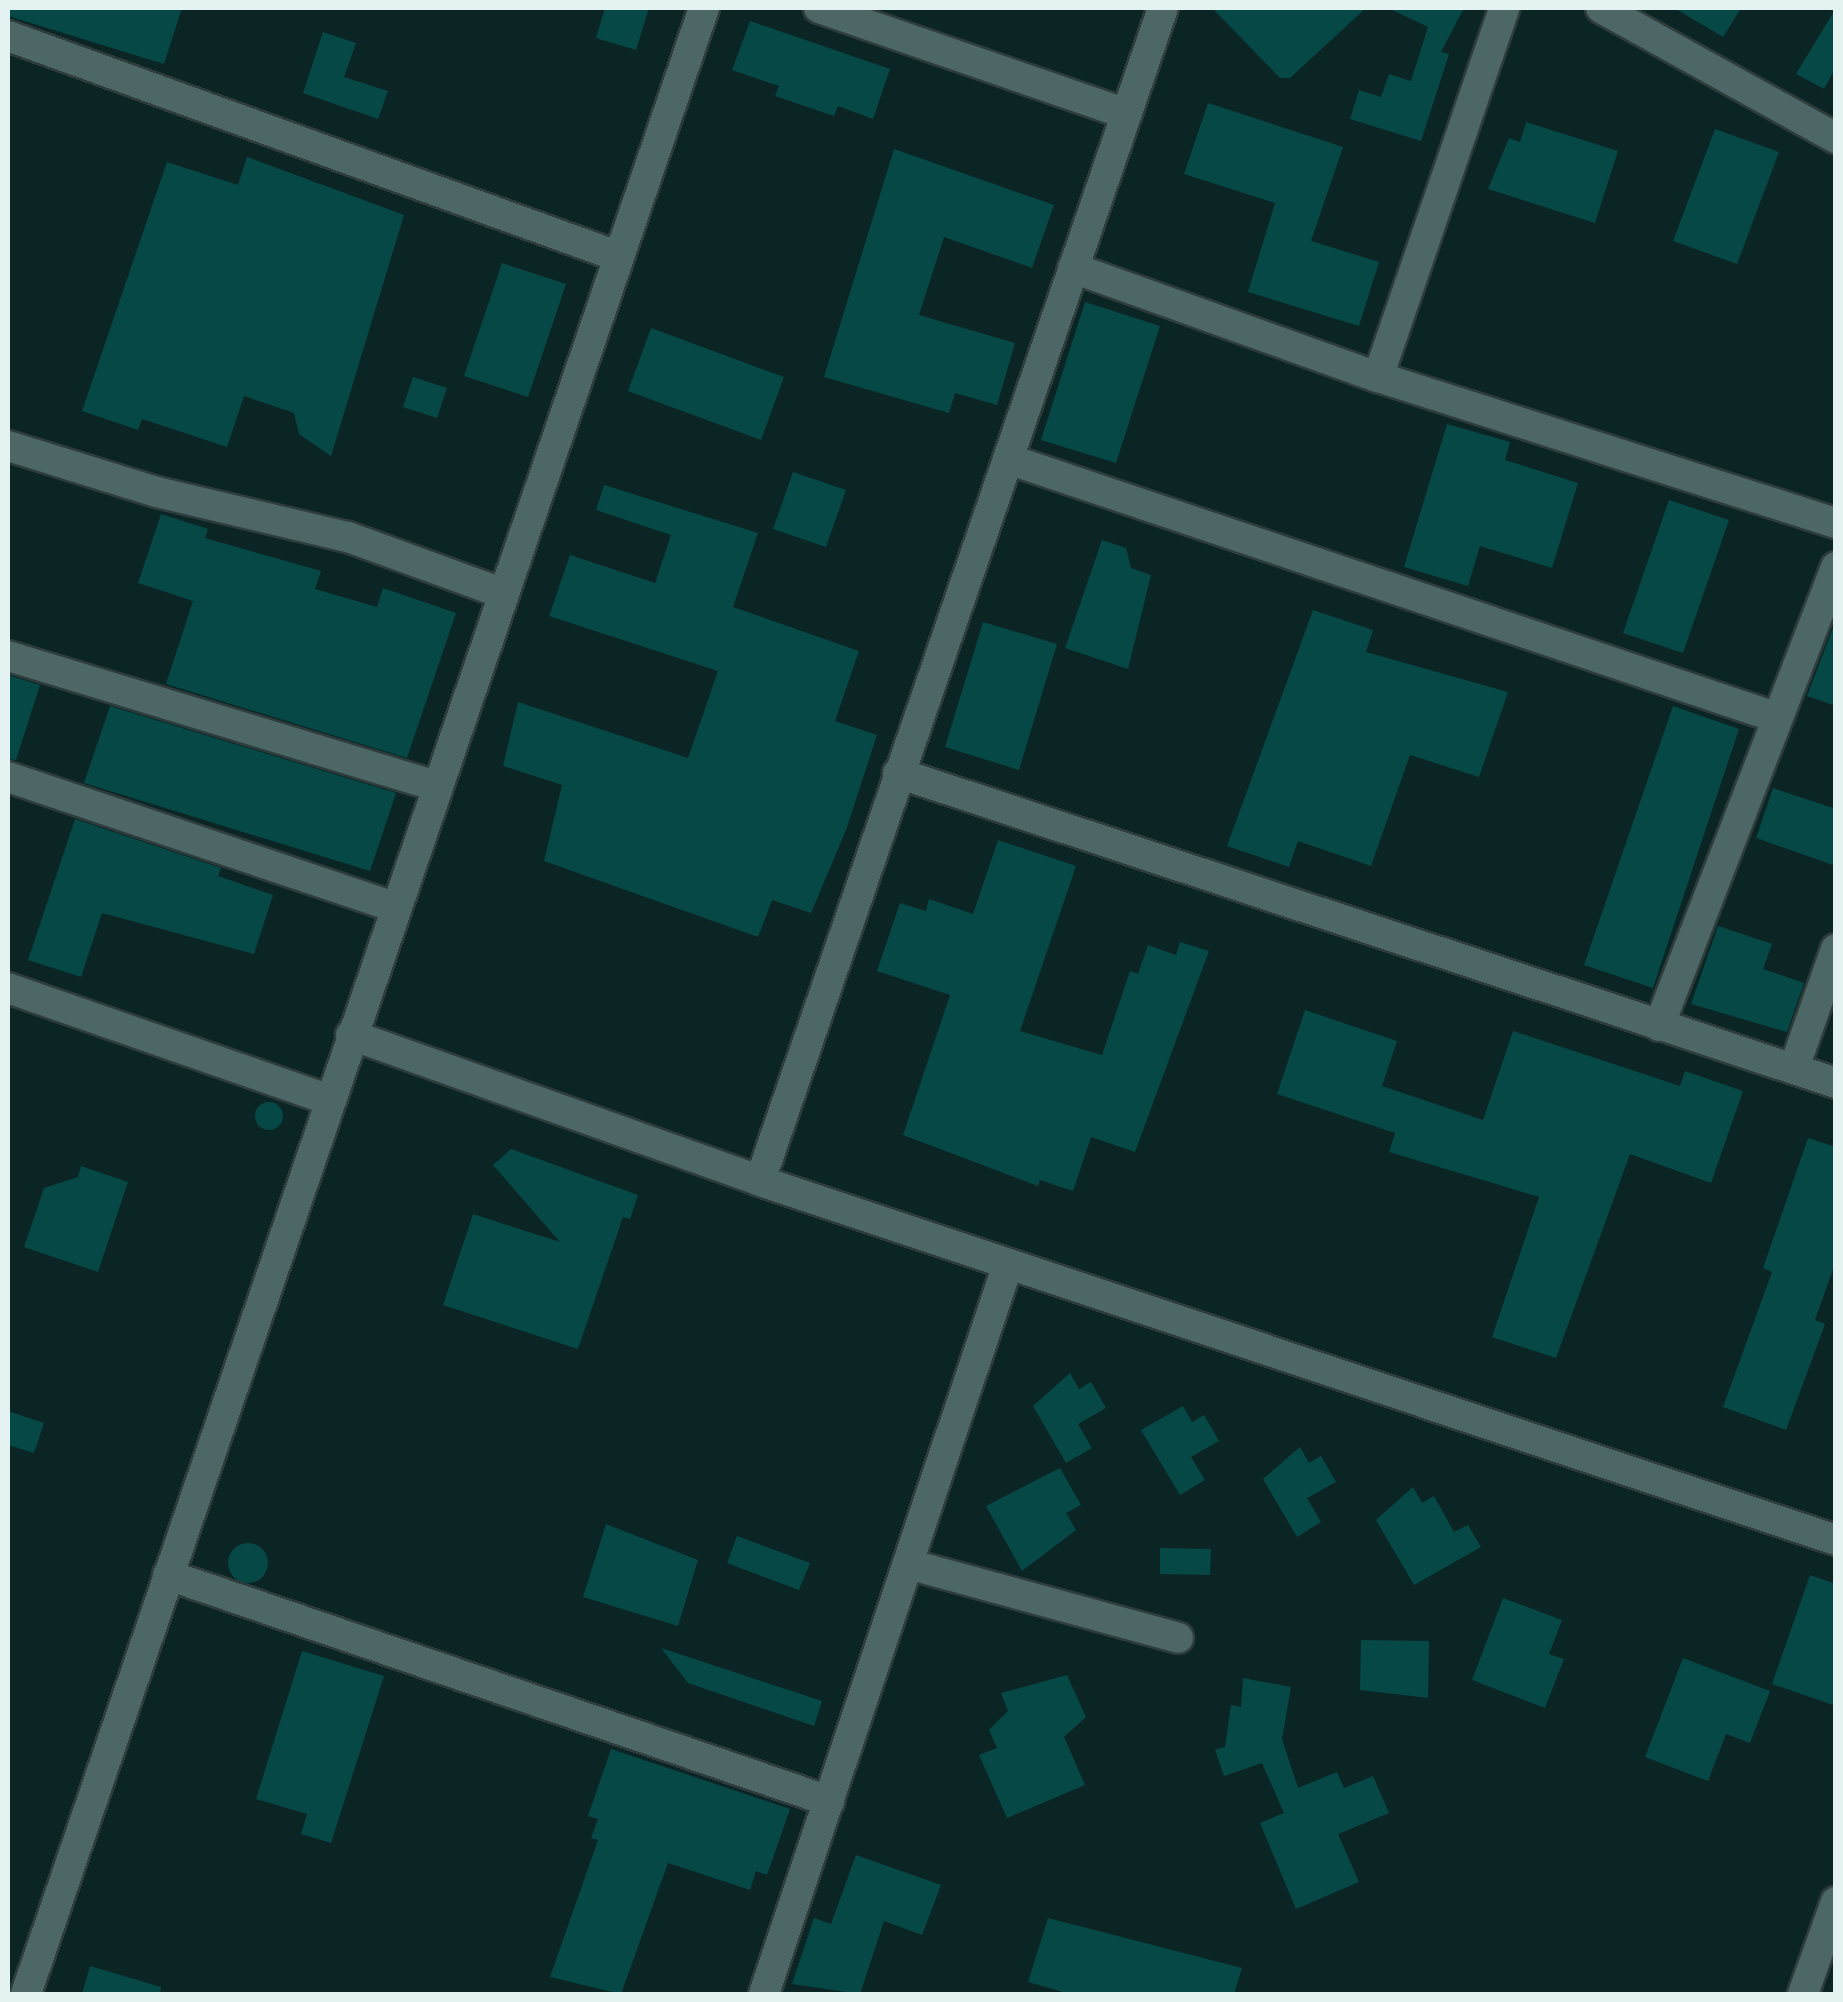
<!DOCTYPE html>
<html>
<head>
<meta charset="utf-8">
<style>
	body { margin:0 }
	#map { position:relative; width:1843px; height:2002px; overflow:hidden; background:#0b2524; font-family:Signika,sans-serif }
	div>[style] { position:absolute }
	.building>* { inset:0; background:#064846 }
	.round { border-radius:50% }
	.roads { filter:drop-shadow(2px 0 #2e3c3c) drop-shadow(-2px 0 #2e3c3c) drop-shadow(0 2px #2e3c3c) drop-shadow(0 -2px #2e3c3c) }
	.minor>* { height:30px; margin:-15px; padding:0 15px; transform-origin:15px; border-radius:15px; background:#4c6766 }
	span { translate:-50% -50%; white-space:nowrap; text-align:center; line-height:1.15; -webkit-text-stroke:8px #021c1b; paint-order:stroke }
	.frame { position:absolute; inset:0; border:10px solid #e4f3f2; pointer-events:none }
</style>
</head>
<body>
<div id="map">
	<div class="building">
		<i style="clip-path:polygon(8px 8px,182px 8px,164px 64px,8px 16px)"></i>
		<i style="clip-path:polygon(605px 8px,649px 8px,636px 50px,596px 38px)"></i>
		<i style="clip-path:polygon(1212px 8px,1366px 8px,1290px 78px,1280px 78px)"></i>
		<i style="clip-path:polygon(1388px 8px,1464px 8px,1441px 52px,1449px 54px,1421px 141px,1350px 119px,1359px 90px,1381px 97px,1389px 74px,1411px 81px,1428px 27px)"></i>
		<i style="clip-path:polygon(1674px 8px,1741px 8px,1723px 37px)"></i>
		<i style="clip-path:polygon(1836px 8px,1836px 67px,1824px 89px,1796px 74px)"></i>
		<i style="clip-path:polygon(750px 21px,890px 69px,873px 119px,838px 106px,834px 116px,775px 96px,779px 86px,732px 70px)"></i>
		<i style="clip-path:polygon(323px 32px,356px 43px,344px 77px,388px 91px,378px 119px,303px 93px)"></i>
		<i style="clip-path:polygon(1208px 103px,1343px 147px,1311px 241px,1379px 262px,1359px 326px,1248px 292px,1275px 203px,1184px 174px)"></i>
		<i style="clip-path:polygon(1526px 122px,1618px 151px,1595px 223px,1488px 189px,1509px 138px,1520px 142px)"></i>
		<i style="clip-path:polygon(1715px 129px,1779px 152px,1737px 264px,1673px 241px)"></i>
		<i style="clip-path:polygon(894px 149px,1054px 205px,1032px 268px,944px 237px,919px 315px,1015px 343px,997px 405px,955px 393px,949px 413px,824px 377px)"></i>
		<i style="clip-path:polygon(247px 157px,404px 215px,331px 456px,299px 434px,294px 413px,244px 396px,227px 447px,142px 419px,138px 430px,82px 411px,167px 162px,238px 185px)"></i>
		<i style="clip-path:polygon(502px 263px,566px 284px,528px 397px,464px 376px)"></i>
		<i style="clip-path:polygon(1085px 302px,1160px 326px,1116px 463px,1041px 440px)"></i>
		<i style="clip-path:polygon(651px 328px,784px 377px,761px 440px,628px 391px)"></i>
		<i style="clip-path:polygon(413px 377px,447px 388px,437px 418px,403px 407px)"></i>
		<i style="clip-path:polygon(1447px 424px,1510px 442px,1505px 460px,1578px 483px,1552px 568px,1480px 546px,1468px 586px,1404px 567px)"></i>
		<i style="clip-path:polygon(793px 472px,846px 490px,826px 547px,773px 529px)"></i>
		<i style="clip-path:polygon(604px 485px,758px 533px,733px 607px,859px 651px,835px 721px,877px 735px,846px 830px,811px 913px,772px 900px,758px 937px,544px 861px,562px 785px,503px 766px,518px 702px,688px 758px,718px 671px,549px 616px,570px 555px,655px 583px,671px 535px,596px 510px)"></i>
		<i style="clip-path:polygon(1669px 500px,1729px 520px,1683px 653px,1623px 633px)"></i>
		<i style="clip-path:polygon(161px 514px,208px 529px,205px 538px,321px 571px,315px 589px,377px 607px,383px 588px,456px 613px,407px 758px,166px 684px,193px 601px,138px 583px)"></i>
		<i style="clip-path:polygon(1102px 540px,1126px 548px,1131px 568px,1151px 575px,1128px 669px,1065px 648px)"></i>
		<i style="clip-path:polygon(1313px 610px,1373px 630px,1366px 652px,1508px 692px,1479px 777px,1410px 755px,1371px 866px,1298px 841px,1289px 867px,1227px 846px)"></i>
		<i style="clip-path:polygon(983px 622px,1057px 644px,1019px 770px,945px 747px)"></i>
		<i style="clip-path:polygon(1834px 625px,1836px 626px,1836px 706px,1807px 696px)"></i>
		<i style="clip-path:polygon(8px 675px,40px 685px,16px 760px,8px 759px)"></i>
		<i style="clip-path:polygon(110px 706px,396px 793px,370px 871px,84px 783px)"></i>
		<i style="clip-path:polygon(1673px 706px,1739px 729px,1653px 988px,1584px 965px)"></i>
		<i style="clip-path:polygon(1773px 788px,1836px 809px,1836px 866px,1756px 838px)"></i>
		<i style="clip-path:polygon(75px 819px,221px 868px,218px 876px,273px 895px,254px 954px,102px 913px,81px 977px,28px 960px)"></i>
		<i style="clip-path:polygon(998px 840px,1076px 866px,1020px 1031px,1102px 1055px,1130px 971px,1138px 974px,1148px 945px,1176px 955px,1180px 942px,1209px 951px,1135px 1152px,1091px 1137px,1073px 1191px,1040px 1180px,1038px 1186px,903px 1135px,950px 995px,877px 971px,900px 903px,926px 911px,929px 899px,973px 914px)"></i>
		<i style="clip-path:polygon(1718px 926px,1772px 944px,1763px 969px,1804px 983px,1787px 1032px,1691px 1004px)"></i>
		<i style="clip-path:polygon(1305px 1010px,1397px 1041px,1382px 1086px,1483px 1120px,1513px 1031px,1680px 1086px,1685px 1071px,1743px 1091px,1711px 1183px,1630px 1154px,1556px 1358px,1492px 1337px,1539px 1197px,1389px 1152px,1395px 1133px,1277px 1094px)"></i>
		<i class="round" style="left:255px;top:1102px;width:28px;height:28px"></i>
		<i style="clip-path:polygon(1808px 1138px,1836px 1147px,1836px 1261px,1815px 1320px,1825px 1324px,1786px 1430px,1723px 1407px,1772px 1272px,1763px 1268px)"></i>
		<i style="clip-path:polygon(511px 1149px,638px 1195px,630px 1219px,623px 1217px,578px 1349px,443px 1305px,473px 1214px,560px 1242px,493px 1165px)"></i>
		<i style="clip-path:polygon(81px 1166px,128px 1182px,98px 1272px,24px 1247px,44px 1188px,78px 1177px)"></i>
		<i style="clip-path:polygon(1070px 1373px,1079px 1389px,1091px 1382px,1106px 1408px,1078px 1424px,1092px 1448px,1066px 1463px,1033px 1406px)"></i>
		<i style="clip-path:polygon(1183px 1406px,1192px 1422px,1204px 1415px,1219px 1441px,1191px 1457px,1205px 1480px,1180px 1495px,1141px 1430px)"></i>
		<i style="clip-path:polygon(8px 1411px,44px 1423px,34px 1453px,8px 1445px)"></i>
		<i style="clip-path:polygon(1300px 1447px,1309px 1463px,1321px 1456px,1336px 1482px,1307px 1498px,1321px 1522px,1297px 1537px,1263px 1479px)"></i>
		<i style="clip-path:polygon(1060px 1468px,1081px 1505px,1066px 1513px,1076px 1530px,1022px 1571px,986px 1506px)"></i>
		<i style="clip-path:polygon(1413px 1487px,1422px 1503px,1434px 1496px,1454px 1532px,1468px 1525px,1481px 1547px,1414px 1585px,1376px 1520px)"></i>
		<i style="clip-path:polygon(606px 1524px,698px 1560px,678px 1626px,583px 1597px)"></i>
		<i style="clip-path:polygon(737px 1536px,810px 1563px,799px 1590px,727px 1563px)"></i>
		<i class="round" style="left:228px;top:1543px;width:40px;height:40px"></i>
		<i style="clip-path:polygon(1160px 1548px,1211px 1549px,1210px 1575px,1160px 1574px)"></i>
		<i style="clip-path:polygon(1810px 1575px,1836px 1584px,1836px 1706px,1772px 1684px)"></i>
		<i style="clip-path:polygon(1503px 1598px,1562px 1620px,1549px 1654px,1564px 1659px,1545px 1708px,1472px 1680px)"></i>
		<i style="clip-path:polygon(1361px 1640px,1429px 1641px,1428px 1698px,1360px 1690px)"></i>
		<i style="clip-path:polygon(661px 1648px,822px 1701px,814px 1726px,688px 1683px)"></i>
		<i style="clip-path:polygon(302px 1651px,384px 1676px,331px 1843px,301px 1834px,307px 1814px,256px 1799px)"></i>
		<i style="clip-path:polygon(1683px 1658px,1770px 1691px,1750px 1743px,1726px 1734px,1708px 1781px,1645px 1757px)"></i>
		<i style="clip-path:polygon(1067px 1675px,1086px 1717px,1064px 1737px,1085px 1785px,1007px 1818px,979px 1755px,997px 1748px,989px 1730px,1008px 1711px,1001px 1693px)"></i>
		<i style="clip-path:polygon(1243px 1678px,1291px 1687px,1282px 1739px,1298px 1788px,1337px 1772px,1344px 1788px,1373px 1776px,1389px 1813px,1338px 1834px,1359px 1882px,1296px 1909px,1260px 1823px,1284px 1813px,1262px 1763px,1224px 1776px,1215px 1750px,1225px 1747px,1231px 1705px,1241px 1707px)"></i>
		<i style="clip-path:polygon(611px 1749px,790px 1809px,767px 1875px,756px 1871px,750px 1890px,668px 1863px,621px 1994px,550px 1977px,598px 1840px,591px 1838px,598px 1819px,588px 1816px)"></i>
		<i style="clip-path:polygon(856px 1855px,941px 1885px,922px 1935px,884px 1921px,860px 1994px,792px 1984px,814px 1918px,831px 1924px)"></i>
		<i style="clip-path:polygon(1048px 1918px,1242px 1968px,1234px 1994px,1070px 1994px,1028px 1982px)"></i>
		<i style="clip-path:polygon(90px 1966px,161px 1987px,160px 1994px,82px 1994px)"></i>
	</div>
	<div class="roads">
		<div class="minor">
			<i style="left:819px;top:8px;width:325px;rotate:19deg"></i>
			<i style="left:1601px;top:8px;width:269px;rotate:29deg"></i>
			<i style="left:8px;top:36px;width:648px;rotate:19.86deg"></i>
			<i style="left:1073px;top:268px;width:324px;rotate:19.7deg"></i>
			<i style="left:1378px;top:377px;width:481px;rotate:17.7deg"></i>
			<i style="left:1378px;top:377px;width:390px;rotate:-71.1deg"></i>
			<i style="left:8px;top:446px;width:156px;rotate:17.2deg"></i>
			<i style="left:157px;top:492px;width:196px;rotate:13.3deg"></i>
			<i style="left:348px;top:537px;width:164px;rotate:20deg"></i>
			<i style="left:1008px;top:459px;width:812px;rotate:18.59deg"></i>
			<i style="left:8px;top:656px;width:447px;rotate:16.9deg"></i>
			<i style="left:898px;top:773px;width:988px;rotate:18.29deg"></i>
			<i style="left:8px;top:777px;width:408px;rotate:18.6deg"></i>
			<i style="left:8px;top:988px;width:340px;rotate:19.2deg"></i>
			<i style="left:1659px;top:1026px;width:492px;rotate:-68.9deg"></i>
			<i style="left:351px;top:1035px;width:434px;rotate:19.6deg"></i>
			<i style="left:760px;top:1181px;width:1134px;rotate:18.45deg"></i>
			<i style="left:1794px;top:1068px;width:126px;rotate:-70.6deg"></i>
			<i style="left:760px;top:1181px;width:1240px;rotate:-71.04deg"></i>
			<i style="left:908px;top:1564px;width:280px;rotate:15.3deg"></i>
			<i style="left:168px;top:1575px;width:699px;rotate:18.88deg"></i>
			<i style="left:26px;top:1994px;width:2099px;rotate:-71.15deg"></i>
			<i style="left:764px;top:1994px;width:770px;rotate:-71.52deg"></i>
			<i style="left:1803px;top:1994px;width:98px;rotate:-70.3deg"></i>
		</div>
	</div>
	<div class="frame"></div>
</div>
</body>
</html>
